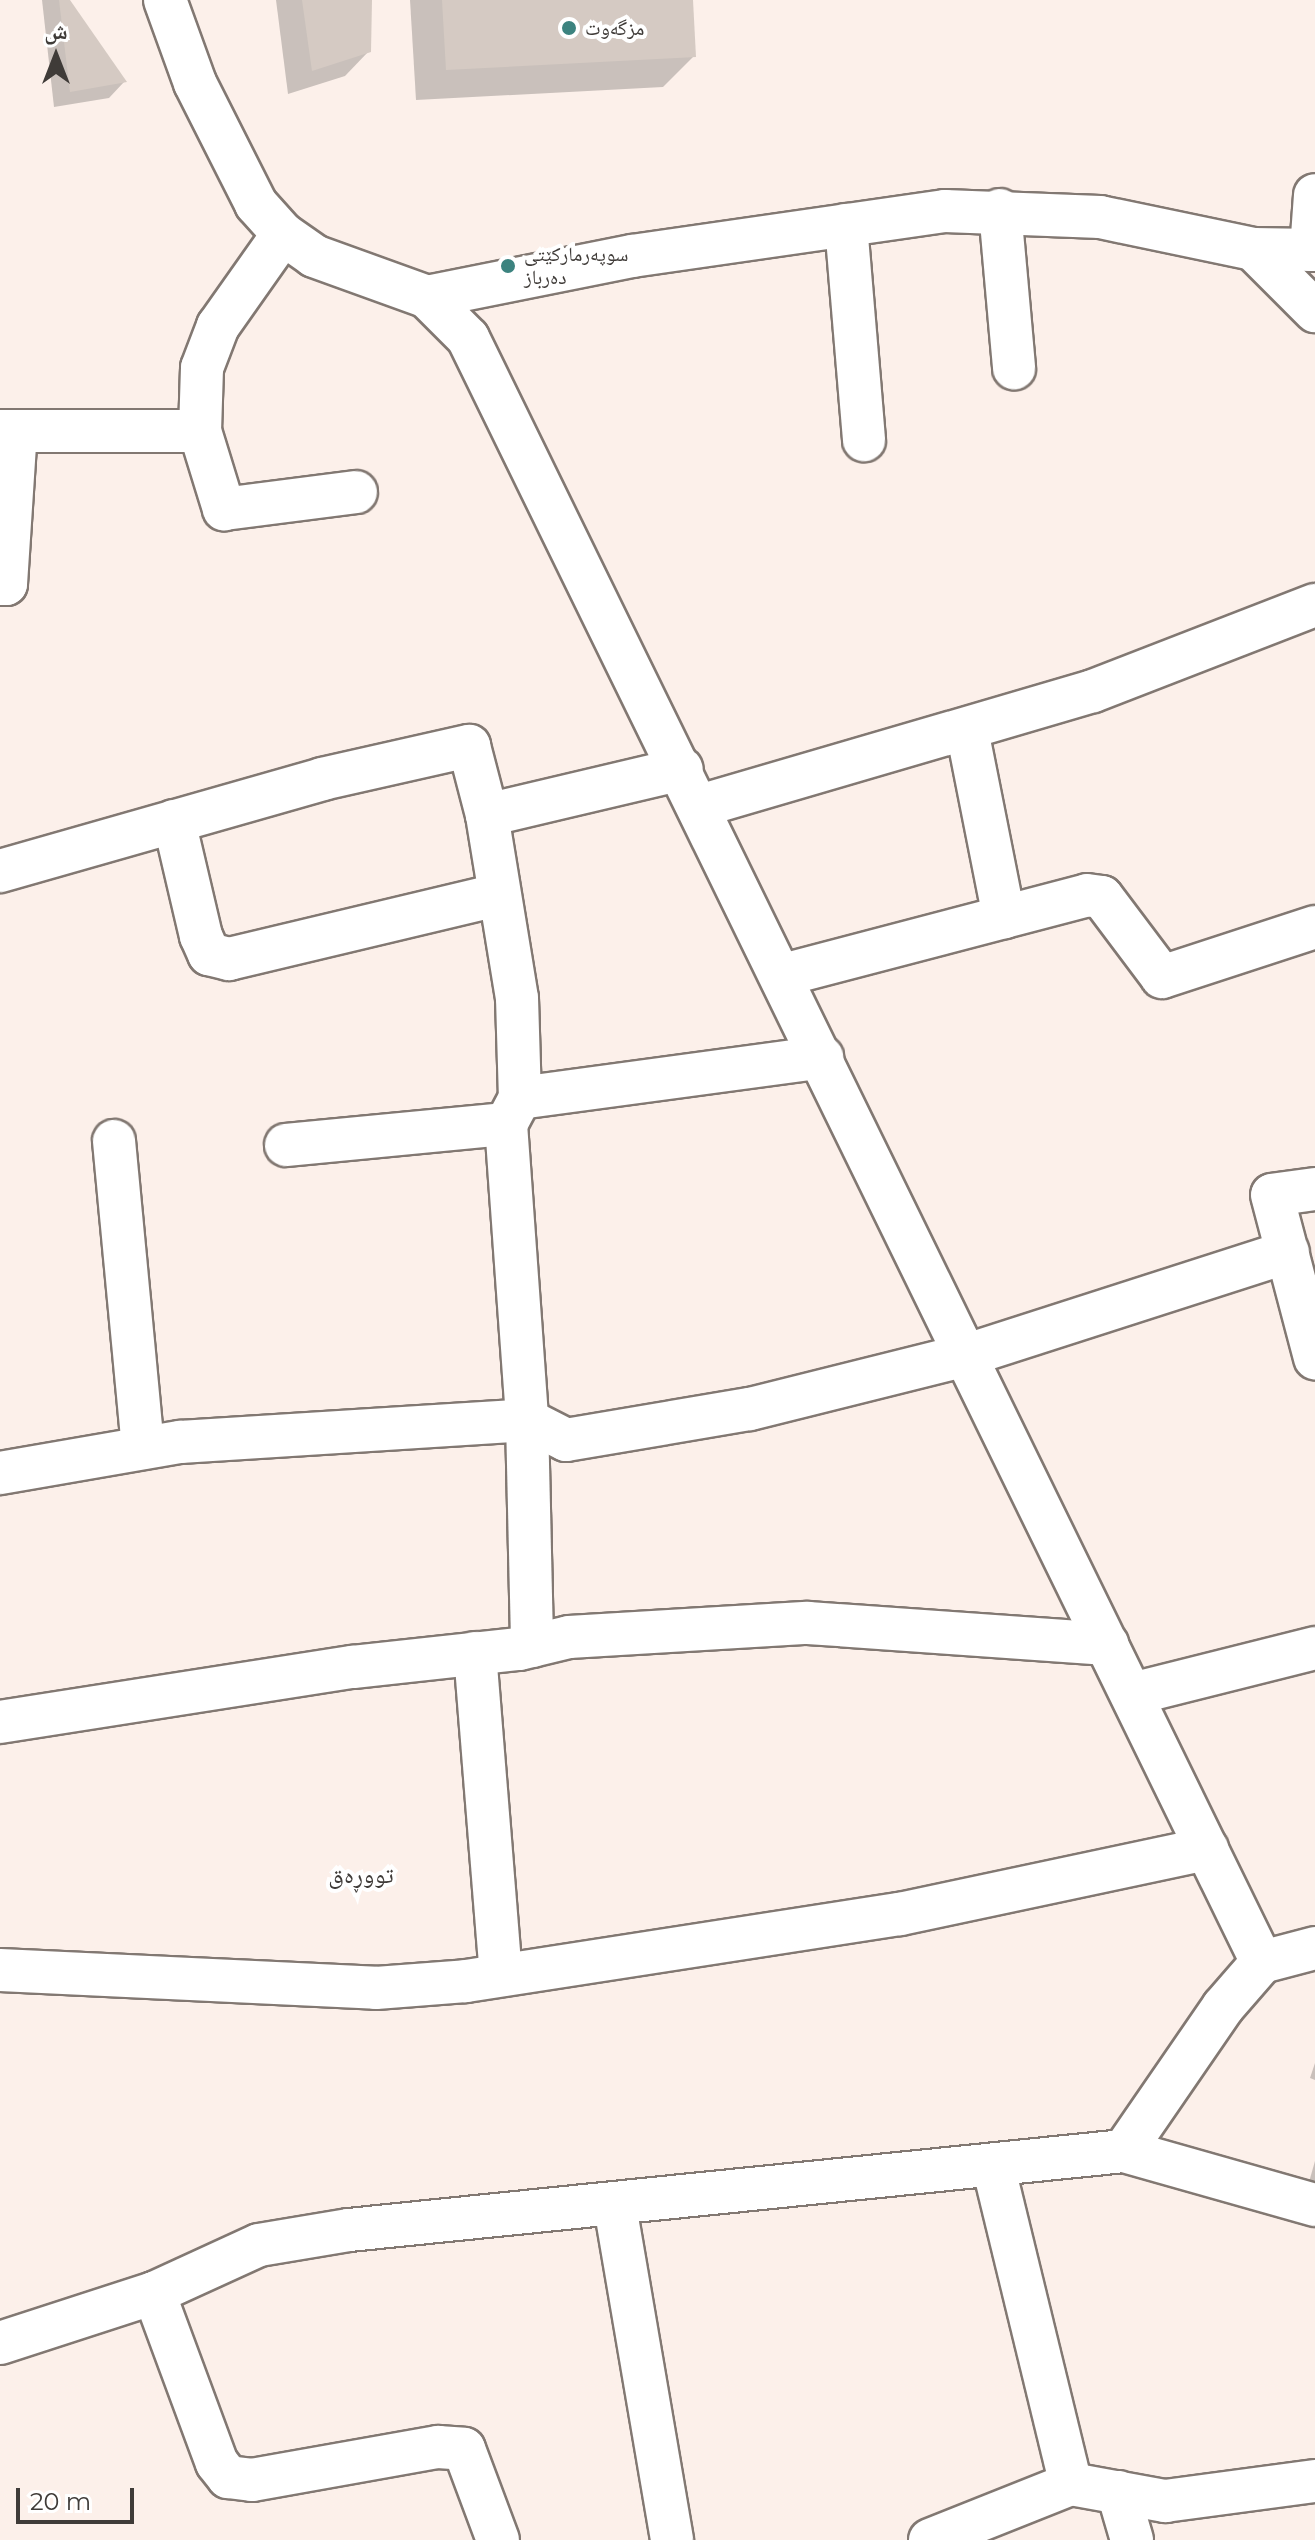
<!DOCTYPE html>
<html>
<head>
<meta charset="utf-8">
<style>
	body { margin:0 }
	#map { position:relative; width:1315px; height:2540px; overflow:hidden; background:#fcf0ea; font-family:Montserrat,"Noto Naskh Arabic",sans-serif }
	div>[style] { position:absolute }
	.shadow>* { inset:0; background:#0003 }
	.building>* { inset:0; background:#d5cac3 }
	.roads { filter:drop-shadow(2px 0 #827872) drop-shadow(-2px 0 #827872) drop-shadow(0 2px #827872) drop-shadow(0 -2px #827872) }
	.minor>* { height:42px; margin:-21px; padding:0 21px; transform-origin:21px; border-radius:21px; background:#fff }
	.dots>* { width:22px; height:22px; translate:-50% -50%; box-sizing:border-box; border:4px solid #fff; border-radius:50% }
	span { translate:-50% -50%; white-space:nowrap; text-align:center; line-height:1.15; -webkit-text-stroke:8px #fff; paint-order:stroke }
	.poi-label { font-size:20px; color:#3f3b38 }
	.left { translate:0 -50%; text-align:left }
	.quarter-label { font-size:24px; color:#3f3b38 }
	.north { position:absolute; left:16px; top:16px; width:80px; height:80px; -webkit-text-stroke:6px #fff; paint-order:stroke; rotate:0deg; font-size:22px; font-weight:700; line-height:32px; text-align:center; color:#3f3b38 }
	.north::after { content:''; display:block; margin:auto; width:28px; height:36px; background:#3f3b38; clip-path:polygon(50% 0,100% 100%,50% 72%,0 100%) }
	.scale { position:absolute; left:16px; top:2488px; width:118px; height:36px; box-sizing:border-box; border:4px solid #3f3b38; border-top:0; padding-left:10px; font-size:24px; line-height:28px; white-space:nowrap; color:#3f3b38; -webkit-text-stroke:6px #fff; paint-order:stroke }
</style>
</head>
<body>
<div id="map">
	<div class="shadow">
		<i style="clip-path:polygon(42px 0,68px 0,124px 82px,109px 98px,54px 107px)"></i>
		<i style="clip-path:polygon(276px 0,370px 0,369px 51px,345px 76px,288px 94px)"></i>
		<i style="clip-path:polygon(410px 0,691px 0,694px 56px,663px 87px,416px 100px)"></i>
		<i style="clip-path:polygon(1315px 2063px,1315px 2080px,1310px 2078px)"></i>
		<i style="clip-path:polygon(1315px 2161px,1315px 2184px,1309px 2182px)"></i>
	</div>
	<div class="building">
		<i style="clip-path:polygon(59px 0,70px 0,127px 82px,70px 92px)"></i>
		<i style="clip-path:polygon(302px 0,372px 0,371px 52px,312px 71px)"></i>
		<i style="clip-path:polygon(442px 0,693px 0,696px 57px,446px 70px)"></i>
	</div>
	<div class="roads">
		<div class="minor">
			<i style="left:165px;top:0;width:88px;rotate:70.1deg"></i>
			<i style="left:195px;top:83px;width:136px;rotate:63.2deg"></i>
			<i style="left:256px;top:204px;width:40px;rotate:48deg"></i>
			<i style="left:283px;top:234px;width:38px;rotate:35deg"></i>
			<i style="left:314px;top:256px;width:120px;rotate:19.9deg"></i>
			<i style="left:427px;top:297px;width:58px;rotate:45deg"></i>
			<i style="left:468px;top:338px;width:1808px;rotate:63.95deg"></i>
			<i style="left:1000px;top:210px;width:159px;rotate:84.9deg"></i>
			<i style="left:846px;top:225px;width:216px;rotate:85.2deg"></i>
			<i style="left:283px;top:234px;width:113px;rotate:125.2deg"></i>
			<i style="left:218px;top:326px;width:45px;rotate:110.9deg"></i>
			<i style="left:202px;top:368px;width:63px;rotate:91.8deg"></i>
			<i style="left:200px;top:431px;width:82px;rotate:72.9deg"></i>
			<i style="left:224px;top:509px;width:133px;rotate:-7.3deg"></i>
			<i style="left:1253px;top:249px;width:88px;rotate:45deg"></i>
			<i style="left:1311px;top:250px;width:55px;rotate:-85.8deg"></i>
			<i style="left:427px;top:297px;width:209px;rotate:-11.3deg"></i>
			<i style="left:632px;top:256px;width:316px;rotate:-8.2deg"></i>
			<i style="left:945px;top:211px;width:155px;rotate:2.2deg"></i>
			<i style="left:1100px;top:217px;width:156px;rotate:11.8deg"></i>
			<i style="left:1253px;top:249px;width:62px;rotate:0.9deg"></i>
			<i style="left:0;top:431px;width:200px"></i>
			<i style="left:0;top:584px;width:6px"></i>
			<i style="left:6px;top:584px;width:153px;rotate:-86.3deg"></i>
			<i style="left:967px;top:730px;width:191px;rotate:78.8deg"></i>
			<i style="left:700px;top:806px;width:409px;rotate:-16.3deg"></i>
			<i style="left:1093px;top:691px;width:238px;rotate:-21.2deg"></i>
			<i style="left:487px;top:815px;width:200px;rotate:-13.3deg"></i>
			<i style="left:174px;top:821px;width:118px;rotate:76.8deg"></i>
			<i style="left:201px;top:936px;width:20px;rotate:66deg"></i>
			<i style="left:209px;top:954px;width:21px;rotate:14deg"></i>
			<i style="left:229px;top:959px;width:277px;rotate:-13.4deg"></i>
			<i style="left:0;top:871px;width:335px;rotate:-15.9deg"></i>
			<i style="left:322px;top:779px;width:151px;rotate:-12.7deg"></i>
			<i style="left:469px;top:746px;width:71px;rotate:75.4deg"></i>
			<i style="left:487px;top:815px;width:185px;rotate:80.7deg"></i>
			<i style="left:517px;top:998px;width:100px;rotate:88.3deg"></i>
			<i style="left:520px;top:1098px;width:30px;rotate:118deg"></i>
			<i style="left:506px;top:1124px;width:297px;rotate:85.9deg"></i>
			<i style="left:527px;top:1420px;width:226px;rotate:88.7deg"></i>
			<i style="left:783px;top:975px;width:314px;rotate:-14.7deg"></i>
			<i style="left:1087px;top:895px;width:15px;rotate:8deg"></i>
			<i style="left:1102px;top:897px;width:100px;rotate:53.1deg"></i>
			<i style="left:1162px;top:977px;width:161px;rotate:-18.1deg"></i>
			<i style="left:520px;top:1098px;width:305px;rotate:-7.7deg"></i>
			<i style="left:114px;top:1141px;width:308px;rotate:84.6deg"></i>
			<i style="left:286px;top:1145px;width:221px;rotate:-5.5deg"></i>
			<i style="left:1315px;top:1189px;width:43px;rotate:172.1deg"></i>
			<i style="left:1272px;top:1195px;width:169px;rotate:75.2deg"></i>
			<i style="left:0;top:1473px;width:183px;rotate:-9.8deg"></i>
			<i style="left:180px;top:1442px;width:348px;rotate:-3.6deg"></i>
			<i style="left:527px;top:1420px;width:44px;rotate:27.1deg"></i>
			<i style="left:566px;top:1440px;width:187px;rotate:-9.6deg"></i>
			<i style="left:750px;top:1409px;width:224px;rotate:-14deg"></i>
			<i style="left:967px;top:1355px;width:337px;rotate:-17.8deg"></i>
			<i style="left:475px;top:1653px;width:323px;rotate:85.4deg"></i>
			<i style="left:1132px;top:1694px;width:189px;rotate:-14.1deg"></i>
			<i style="left:0;top:1722px;width:357px;rotate:-8.9deg"></i>
			<i style="left:353px;top:1667px;width:167px;rotate:-6.2deg"></i>
			<i style="left:519px;top:1649px;width:51px;rotate:-13.5deg"></i>
			<i style="left:569px;top:1637px;width:239px;rotate:-3.4deg"></i>
			<i style="left:808px;top:1623px;width:300px;rotate:4deg"></i>
			<i style="left:0;top:1970px;width:376px;rotate:2.7deg"></i>
			<i style="left:376px;top:1988px;width:90px;rotate:-4.4deg"></i>
			<i style="left:466px;top:1981px;width:439px;rotate:-8.8deg"></i>
			<i style="left:900px;top:1914px;width:314px;rotate:-12deg"></i>
			<i style="left:1124px;top:2151px;width:198px;rotate:15.8deg"></i>
			<i style="left:993px;top:2165px;width:328px;rotate:76.3deg"></i>
			<i style="left:615px;top:2206px;width:339px;rotate:80.3deg"></i>
			<i style="left:154px;top:2293px;width:181px;rotate:69.7deg"></i>
			<i style="left:217px;top:2463px;width:18px;rotate:52deg"></i>
			<i style="left:228px;top:2477px;width:24px;rotate:7deg"></i>
			<i style="left:252px;top:2480px;width:189px;rotate:-10.1deg"></i>
			<i style="left:438px;top:2447px;width:26px;rotate:4deg"></i>
			<i style="left:464px;top:2449px;width:97px;rotate:69.5deg"></i>
			<i style="left:0;top:2343px;width:162px;rotate:-18deg"></i>
			<i style="left:154px;top:2293px;width:115px;rotate:-24.6deg"></i>
			<i style="left:259px;top:2245px;width:91px;rotate:-9.5deg"></i>
			<i style="left:349px;top:2230px;width:779px;rotate:-5.82deg"></i>
			<i style="left:1124px;top:2151px;width:175px;rotate:-55.5deg"></i>
			<i style="left:1223px;top:2007px;width:60px;rotate:-49.1deg"></i>
			<i style="left:1262px;top:1962px;width:55px;rotate:-14.8deg"></i>
			<i style="left:1118px;top:2492px;width:50px;rotate:73.7deg"></i>
			<i style="left:930px;top:2540px;width:152px;rotate:-21.7deg"></i>
			<i style="left:1071px;top:2484px;width:96px;rotate:10.3deg"></i>
			<i style="left:1165px;top:2501px;width:151px;rotate:-7.6deg"></i>
		</div>
	</div>
	<div class="dots">
		<i style="left:569px;top:28px;background:#3c837f"></i>
		<i style="left:508px;top:266px;background:#3c837f"></i>
	</div>
	<div class="poi-label">
		<span class="left" style="left:585px;top:28px">مزگه‌وت</span>
		<span class="left" style="left:524px;top:266px">سوپەرمارکێتی<br>دەرباز</span>
	</div>
	<div class="quarter-label">
		<span style="left:361px;top:1875px">تووڕەق</span>
	</div>
	<div class="north">ش</div>
	<div class="scale">20 m</div>
</div>
</body>
</html>
